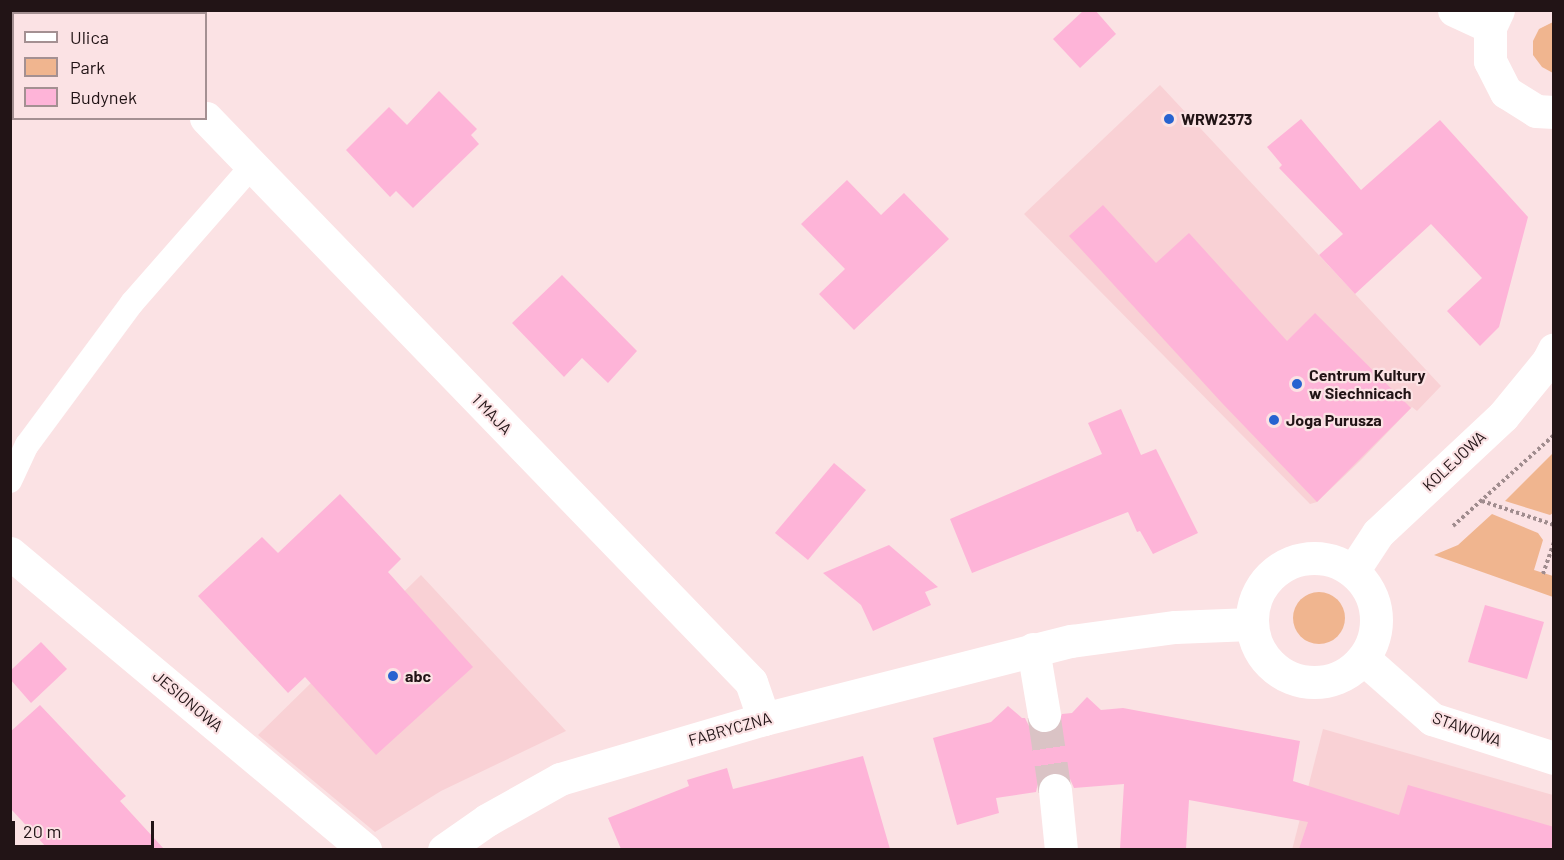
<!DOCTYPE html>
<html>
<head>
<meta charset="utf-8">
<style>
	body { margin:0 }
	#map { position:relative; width:1564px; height:860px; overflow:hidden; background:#fbe2e4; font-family:Barlow,sans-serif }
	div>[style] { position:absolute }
	.built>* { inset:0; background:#f9d1d5 }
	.green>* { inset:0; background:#f0b58f }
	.round { border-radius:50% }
	.building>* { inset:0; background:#feb4d8 }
	.street-tunnel>* { height:33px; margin-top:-16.5px; transform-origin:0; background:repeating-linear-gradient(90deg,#dac3c5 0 33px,transparent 0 49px) }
	.path>* { height:4px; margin-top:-2px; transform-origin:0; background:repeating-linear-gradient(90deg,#a08c8e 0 3px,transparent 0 6px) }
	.lane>* { height:24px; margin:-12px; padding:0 12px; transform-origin:12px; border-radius:12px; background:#fff }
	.street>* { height:33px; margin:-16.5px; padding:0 16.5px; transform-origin:16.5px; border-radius:16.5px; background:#fff }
	.secondary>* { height:33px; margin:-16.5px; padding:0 16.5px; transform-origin:16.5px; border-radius:16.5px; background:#fff }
	.secondary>.ring { margin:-16.5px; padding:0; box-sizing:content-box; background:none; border:33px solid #fff; border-radius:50% }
	.dots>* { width:16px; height:16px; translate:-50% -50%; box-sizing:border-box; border:3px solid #fbe2e4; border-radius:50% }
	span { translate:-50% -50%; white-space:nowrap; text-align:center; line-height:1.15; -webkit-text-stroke:4.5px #fbe2e4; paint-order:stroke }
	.poi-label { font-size:16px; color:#221416; font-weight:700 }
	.left { translate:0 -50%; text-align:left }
	.street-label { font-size:16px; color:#221416 }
	.frame { position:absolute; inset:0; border:12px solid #221416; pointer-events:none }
	.legend { position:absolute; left:12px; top:12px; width:195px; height:108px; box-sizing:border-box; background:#fbe2e4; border:2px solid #a49092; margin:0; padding:8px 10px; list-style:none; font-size:18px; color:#221416 }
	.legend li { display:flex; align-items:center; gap:12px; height:30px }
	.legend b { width:30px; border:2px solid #a49092 }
	.scale { position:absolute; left:12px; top:821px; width:142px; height:27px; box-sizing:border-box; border:3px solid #221416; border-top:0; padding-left:8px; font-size:18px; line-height:21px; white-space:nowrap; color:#221416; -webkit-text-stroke:4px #fbe2e4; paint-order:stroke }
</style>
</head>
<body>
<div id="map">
	<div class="built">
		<i style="clip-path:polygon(1160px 85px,1441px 386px,1417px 411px,1412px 407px,1360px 461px,1317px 502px,1310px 504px,1024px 214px)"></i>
		<i style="clip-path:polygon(421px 575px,566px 731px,441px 791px,375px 832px,258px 735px)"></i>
		<i style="clip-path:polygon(1323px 729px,1553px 795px,1553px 849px,1292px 850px)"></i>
	</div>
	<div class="green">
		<i style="clip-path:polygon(1553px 22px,1554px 22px,1553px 73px,1542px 67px,1533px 55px,1533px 41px,1539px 29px)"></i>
		<i style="clip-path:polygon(1553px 453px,1553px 513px,1550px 515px,1505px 501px)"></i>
		<i style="clip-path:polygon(1492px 514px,1538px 533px,1543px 540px,1534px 570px,1553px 576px,1553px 597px,1434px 555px,1458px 545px)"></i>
		<i class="round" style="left:1293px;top:592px;width:52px;height:52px"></i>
	</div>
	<div class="building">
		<i style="clip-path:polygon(1084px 10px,1095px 10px,1116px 34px,1080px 68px,1053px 39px)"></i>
		<i style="clip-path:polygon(439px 91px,477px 129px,471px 135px,479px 144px,413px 208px,396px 191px,390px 197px,346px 150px,389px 107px,407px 125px)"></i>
		<i style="clip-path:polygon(1301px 119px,1361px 190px,1440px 120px,1528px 217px,1499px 327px,1480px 346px,1447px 311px,1482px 278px,1431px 224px,1355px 294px,1319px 255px,1343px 234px,1279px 168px,1282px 165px,1267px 147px)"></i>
		<i style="clip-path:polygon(847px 180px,881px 215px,904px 193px,949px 239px,854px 330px,819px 294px,845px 269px,801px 224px)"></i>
		<i style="clip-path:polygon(1103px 205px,1156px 263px,1189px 233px,1287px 341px,1315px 313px,1411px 408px,1317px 502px,1222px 403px,1069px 236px)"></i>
		<i style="clip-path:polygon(562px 275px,637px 351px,608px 383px,582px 358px,564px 377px,512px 323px)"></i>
		<i style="clip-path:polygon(1121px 409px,1141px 455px,1156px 449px,1198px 533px,1153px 554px,1140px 531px,1137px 532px,1128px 512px,972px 573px,950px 519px,1102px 454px,1088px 423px)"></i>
		<i style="clip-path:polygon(834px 463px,866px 490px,808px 560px,775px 533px)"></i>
		<i style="clip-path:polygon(340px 494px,401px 559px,388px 572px,473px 667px,376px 755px,305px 677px,288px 693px,198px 596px,262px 537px,278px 553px)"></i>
		<i style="clip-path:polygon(889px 545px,938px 587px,925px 592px,931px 605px,873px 631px,861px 605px,823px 573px)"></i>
		<i style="clip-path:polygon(1485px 605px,1544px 622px,1527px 679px,1468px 662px)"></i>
		<i style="clip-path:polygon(41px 642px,67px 669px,31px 703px,10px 679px,10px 671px)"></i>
		<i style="clip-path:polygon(1087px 697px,1101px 710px,1123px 708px,1300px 741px,1293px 781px,1399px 815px,1408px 785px,1554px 827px,1554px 849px,1299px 849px,1308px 822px,1189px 800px,1186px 849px,1120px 849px,1124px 784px,1074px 788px,1070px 779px,1063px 773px,1054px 771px,1044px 775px,1038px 783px,1036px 792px,996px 798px,999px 813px,957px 825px,933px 738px,991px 722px,1008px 706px,1022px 718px,1025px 718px,1029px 726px,1037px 732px,1048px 733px,1056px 729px,1062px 714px,1072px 713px)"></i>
		<i style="clip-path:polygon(40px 705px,126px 796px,120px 801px,164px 849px,48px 849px,10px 808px,10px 732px)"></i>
		<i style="clip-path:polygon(863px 756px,890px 849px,621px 849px,608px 818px,689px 786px,687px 780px,727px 768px,733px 789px)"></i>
	</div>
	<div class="street-tunnel">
		<i style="left:1044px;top:715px;width:76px;rotate:81.7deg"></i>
	</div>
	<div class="path">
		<i style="left:1482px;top:501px;width:76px;rotate:18.4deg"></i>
		<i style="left:1453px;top:526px;width:136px;rotate:-42deg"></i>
		<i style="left:1543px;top:574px;width:34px;rotate:-71deg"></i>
	</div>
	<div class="lane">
		<i style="left:10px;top:481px;width:40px;rotate:-65deg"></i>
		<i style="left:27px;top:445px;width:177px;rotate:-53.5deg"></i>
		<i style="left:132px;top:303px;width:182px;rotate:-48.8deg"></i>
	</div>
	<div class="street">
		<i style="left:101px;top:10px;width:5px;rotate:53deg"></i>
		<i style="left:1454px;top:10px;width:40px;rotate:25deg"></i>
		<i style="left:206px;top:118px;width:784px;rotate:45.98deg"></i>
		<i style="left:751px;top:682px;width:39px;rotate:71deg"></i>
		<i style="left:10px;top:553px;width:463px;rotate:39.9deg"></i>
		<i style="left:1033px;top:649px;width:67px;rotate:80.5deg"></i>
		<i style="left:1364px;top:659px;width:91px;rotate:41.4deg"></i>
		<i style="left:1432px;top:719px;width:128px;rotate:17.7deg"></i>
		<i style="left:1055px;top:790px;width:60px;rotate:84.3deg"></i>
	</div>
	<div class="secondary">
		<i style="left:1498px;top:10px;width:19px;rotate:115deg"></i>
		<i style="left:1490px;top:27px;width:34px;rotate:90deg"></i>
		<i style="left:1490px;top:61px;width:35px;rotate:63deg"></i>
		<i style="left:1506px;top:92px;width:36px;rotate:32deg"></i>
		<i style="left:1536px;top:111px;width:18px;rotate:3deg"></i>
		<i class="ring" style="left:1252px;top:558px;width:91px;height:91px"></i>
		<i style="left:1353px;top:571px;width:45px;rotate:-56.7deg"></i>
		<i style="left:1378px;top:533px;width:171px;rotate:-43.1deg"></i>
		<i style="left:1503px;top:416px;width:71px;rotate:-50.7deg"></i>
		<i style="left:1548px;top:361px;width:13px;rotate:-63deg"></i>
		<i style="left:444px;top:850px;width:52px;rotate:-34.9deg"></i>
		<i style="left:487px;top:820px;width:84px;rotate:-29.3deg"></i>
		<i style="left:560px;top:779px;width:213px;rotate:-16.4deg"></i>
		<i style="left:764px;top:719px;width:317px;rotate:-14.3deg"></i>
		<i style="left:1071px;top:641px;width:105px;rotate:-7.7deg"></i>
		<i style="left:1175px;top:627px;width:76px;rotate:-2.3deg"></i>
	</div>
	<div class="dots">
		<i style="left:1169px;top:119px;background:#2763d0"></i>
		<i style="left:1297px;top:384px;background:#2763d0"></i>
		<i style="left:1274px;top:420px;background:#2763d0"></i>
		<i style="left:393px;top:676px;background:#2763d0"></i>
	</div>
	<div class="poi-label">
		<span class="left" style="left:1181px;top:119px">WRW2373</span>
		<span class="left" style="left:1309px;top:384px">Centrum Kultury<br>w Siechnicach</span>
		<span class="left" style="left:1286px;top:420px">Joga Purusza</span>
		<span class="left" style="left:405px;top:676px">abc</span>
	</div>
	<div class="street-label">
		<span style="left:492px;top:414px;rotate:46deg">1 MAJA</span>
		<span style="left:1454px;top:461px;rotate:-43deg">KOLEJOWA</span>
		<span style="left:188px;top:701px;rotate:40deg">JESIONOWA</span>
		<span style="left:730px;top:729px;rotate:-16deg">FABRYCZNA</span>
		<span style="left:1467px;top:729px;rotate:20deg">STAWOWA</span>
	</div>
	<div class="frame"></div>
	<ul class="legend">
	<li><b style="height:8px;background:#fff"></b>Ulica</li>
	<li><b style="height:16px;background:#f0b58f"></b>Park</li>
	<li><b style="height:16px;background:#feb4d8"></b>Budynek</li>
	</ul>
	<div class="scale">20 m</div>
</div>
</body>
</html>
